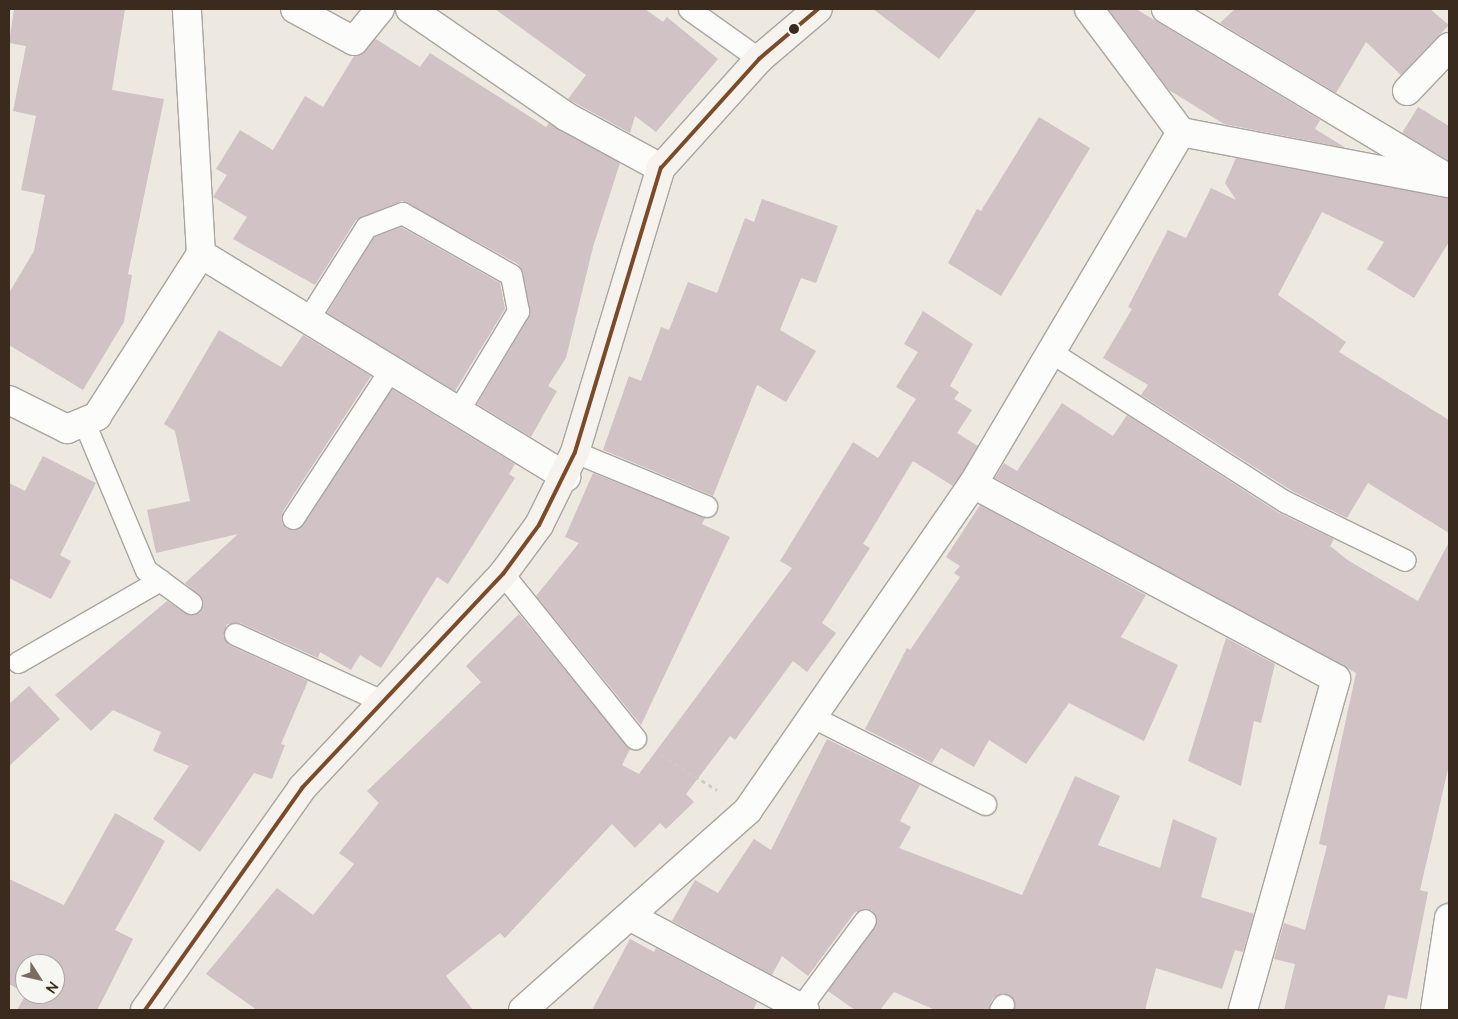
<!DOCTYPE html>
<html>
<head>
<meta charset="utf-8">
<style>
	body { margin:0 }
	#map { position:relative; width:1458px; height:1019px; overflow:hidden; background:#ede9e0; font-family:"Architects Daughter",sans-serif }
	div>[style] { position:absolute }
	.building>* { inset:0; background:#d0c2c5 }
	.path>* { height:3px; margin-top:-1.5px; transform-origin:0; background:repeating-linear-gradient(90deg,#cccac7 0 4px,transparent 0 8px) }
	.roads { filter:drop-shadow(1px 0 #a9a59f) drop-shadow(-1px 0 #a9a59f) drop-shadow(0 1px #a9a59f) drop-shadow(0 -1px #a9a59f) }
	.service>* { height:21px; margin:-10.5px; padding:0 10.5px; transform-origin:10.5px; border-radius:10.5px; background:#fcfcfa }
	.minor>* { height:28px; margin:-14px; padding:0 14px; transform-origin:14px; border-radius:14px; background:#fcfcfa }
	.secondary>* { height:28px; margin:-14px; padding:0 14px; transform-origin:14px; border-radius:14px; background:#f6f2ed }
	.bus-1>* { height:4px; margin:-2px; padding:0 2px; transform-origin:2px; border-radius:2px; background:#7a4b2a }
	.dots>* { width:14px; height:14px; translate:-50% -50%; box-sizing:border-box; border:2px solid #f6f6f2; border-radius:50% }
	span { translate:-50% -50%; white-space:nowrap; text-align:center; line-height:1.15; -webkit-text-stroke:4px #f6f6f2; paint-order:stroke }
	.frame { position:absolute; inset:0; border:10px solid #3b2a1e; pointer-events:none }
	.north { position:absolute; left:15px; top:954px; width:50px; height:50px; box-sizing:border-box; background:#f6f6f2; border:1px solid #aba49d; border-radius:50%; rotate:125deg; font-size:14px; font-weight:700; line-height:20px; text-align:center; color:#3b2a1e }
	.north::after { content:''; display:block; margin:auto; width:18px; height:22px; background:#796d62; clip-path:polygon(50% 0,100% 100%,50% 72%,0 100%) }
</style>
</head>
<body>
<div id="map">
	<div class="building">
		<i style="clip-path:polygon(14px 9px,125px 9px,112px 90px,164px 99px,128px 274px,132px 275px,124px 322px,83px 390px,9px 345px,9px 293px,34px 251px,45px 195px,21px 190px,36px 116px,13px 111px,26px 46px,9px 43px)"></i>
		<i style="clip-path:polygon(495px 9px,645px 9px,663px 22px,667px 17px,718px 59px,656px 132px,635px 116px,630px 133px,568px 99px,586px 75px)"></i>
		<i style="clip-path:polygon(873px 9px,977px 9px,939px 59px)"></i>
		<i style="clip-path:polygon(1108px 9px,1136px 9px,1320px 120px,1315px 129px,1346px 148px,1224px 124px,1169px 90px)"></i>
		<i style="clip-path:polygon(1235px 9px,1430px 9px,1449px 25px,1401px 75px,1366px 42px,1336px 93px,1220px 23px)"></i>
		<i style="clip-path:polygon(376px 39px,420px 67px,430px 53px,546px 127px,549px 123px,620px 163px,593px 247px,566px 358px,548px 386px,557px 391px,531px 437px,477px 404px,529px 317px,523px 273px,518px 264px,402px 201px,356px 220px,315px 285px,233px 239px,247px 217px,213px 197px,227px 175px,216px 169px,240px 130px,273px 150px,305px 96px,323px 107px,354px 56px)"></i>
		<i style="clip-path:polygon(1418px 107px,1449px 126px,1449px 161px,1402px 133px)"></i>
		<i style="clip-path:polygon(1039px 117px,1090px 148px,1001px 296px,948px 263px,977px 209px,981px 211px)"></i>
		<i style="clip-path:polygon(1236px 158px,1449px 198px,1449px 242px,1414px 298px,1367px 269px,1384px 242px,1322px 212px,1278px 295px,1346px 342px,1339px 352px,1449px 420px,1449px 533px,1368px 483px,1347px 518px,1292px 491px,1141px 395px,1148px 385px,1103px 358px,1132px 309px,1128px 307px,1168px 230px,1186px 238px,1211px 188px,1236px 200px,1225px 183px)"></i>
		<i style="clip-path:polygon(762px 199px,838px 226px,816px 283px,801px 278px,780px 330px,816px 351px,786px 402px,757px 385px,713px 496px,603px 450px,629px 376px,641px 381px,661px 327px,669px 330px,688px 282px,717px 293px,745px 218px,754px 222px)"></i>
		<i style="clip-path:polygon(401px 227px,500px 283px,505px 309px,455px 391px,327px 313px,374px 237px)"></i>
		<i style="clip-path:polygon(923px 311px,973px 344px,950px 386px,959px 392px,954px 399px,972px 410px,957px 433px,978px 446px,960px 476px,953px 486px,913px 461px,863px 544px,870px 548px,822px 623px,836px 633px,807px 672px,793px 661px,735px 740px,730px 736px,686px 794px,694px 802px,666px 829px,660px 823px,635px 848px,612px 824px,505px 938px,500px 933px,446px 976px,473px 1010px,257px 1010px,206px 974px,277px 888px,313px 915px,354px 864px,339px 853px,379px 803px,367px 791px,481px 682px,466px 666px,519px 614px,630px 749px,622px 765px,639px 774px,792px 568px,780px 561px,853px 442px,878px 458px,916px 399px,896px 387px,918px 352px,904px 344px)"></i>
		<i style="clip-path:polygon(219px 330px,281px 367px,303px 335px,371px 376px,283px 511px,282px 523px,287px 529px,303px 525px,392px 389px,515px 464px,509px 474px,515px 478px,448px 584px,437px 577px,381px 668px,360px 655px,351px 670px,320px 652px,318px 658px,240px 623px,227px 624px,223px 636px,229px 645px,308px 681px,281px 744px,285px 745px,272px 779px,254px 773px,200px 852px,153px 819px,189px 766px,153px 751px,161px 732px,113px 710px,91px 731px,55px 695px,167px 601px,189px 615px,201px 611px,202px 598px,185px 583px,238px 534px,156px 553px,147px 510px,190px 501px,175px 431px,164px 424px)"></i>
		<i style="clip-path:polygon(1062px 403px,1113px 436px,1127px 415px,1279px 513px,1334px 539px,1330px 546px,1349px 561px,1418px 601px,1449px 542px,1449px 765px,1420px 890px,1428px 892px,1407px 999px,1388px 995px,1384px 1010px,1284px 1010px,1295px 964px,1274px 959px,1284px 923px,1305px 930px,1327px 846px,1319px 844px,1356px 673px,995px 478px,1004px 463px,1017px 471px)"></i>
		<i style="clip-path:polygon(43px 456px,96px 483px,60px 555px,71px 561px,51px 599px,9px 578px,9px 483px,25px 491px)"></i>
		<i style="clip-path:polygon(593px 473px,705px 518px,702px 524px,730px 537px,641px 725px,536px 596px,579px 543px,565px 537px)"></i>
		<i style="clip-path:polygon(980px 505px,1146px 595px,1121px 637px,1178px 665px,1144px 741px,1069px 703px,1026px 764px,989px 740px,974px 767px,941px 748px,932px 763px,865px 729px,907px 648px,910px 650px,960px 577px,954px 573px,960px 566px,946px 557px)"></i>
		<i style="clip-path:polygon(1226px 638px,1275px 664px,1261px 723px,1254px 721px,1241px 786px,1188px 761px)"></i>
		<i style="clip-path:polygon(29px 686px,60px 719px,9px 766px,9px 704px)"></i>
		<i style="clip-path:polygon(827px 739px,920px 785px,900px 821px,911px 827px,899px 848px,1022px 895px,1075px 776px,1120px 796px,1098px 845px,1160px 868px,1173px 819px,1217px 838px,1201px 897px,1254px 914px,1243px 952px,1235px 950px,1222px 989px,1156px 968px,1145px 1010px,1014px 1010px,1014px 999px,1003px 993px,993px 998px,988px 1010px,935px 1010px,894px 992px,880px 1010px,855px 1010px,828px 991px,875px 927px,872px 910px,855px 912px,808px 976px,782px 956px,772px 975px,672px 921px,695px 880px,718px 893px,754px 839px,771px 850px)"></i>
		<i style="clip-path:polygon(115px 813px,165px 841px,115px 930px,133px 939px,105px 995px,97px 1010px,17px 1010px,26px 994px,55px 994px,55px 964px,25px 964px,25px 993px,9px 984px,9px 879px,64px 905px)"></i>
		<i style="clip-path:polygon(630px 939px,654px 952px,656px 948px,757px 1002px,753px 1010px,592px 1010px)"></i>
	</div>
	<div class="path">
		<i style="left:661px;top:755px;width:66px;rotate:32deg"></i>
	</div>
	<div class="roads">
		<div class="service">
			<i style="left:689px;top:9px;width:86px;rotate:35.5deg"></i>
			<i style="left:308px;top:319px;width:109px;rotate:-57.8deg"></i>
			<i style="left:366px;top:227px;width:39px;rotate:-21deg"></i>
			<i style="left:402px;top:213px;width:125px;rotate:29.6deg"></i>
			<i style="left:511px;top:275px;width:37px;rotate:79deg"></i>
			<i style="left:518px;top:311px;width:117px;rotate:121deg"></i>
			<i style="left:1051px;top:352px;width:279px;rotate:32.6deg"></i>
			<i style="left:1286px;top:502px;width:132px;rotate:26deg"></i>
			<i style="left:84px;top:422px;width:160px;rotate:67.3deg"></i>
			<i style="left:146px;top:570px;width:56px;rotate:36.3deg"></i>
			<i style="left:575px;top:452px;width:142px;rotate:22.4deg"></i>
			<i style="left:293px;top:518px;width:177px;rotate:-56.8deg"></i>
			<i style="left:503px;top:574px;width:211px;rotate:51.2deg"></i>
			<i style="left:235px;top:634px;width:164px;rotate:24.5deg"></i>
			<i style="left:18px;top:662px;width:164px;rotate:-30deg"></i>
			<i style="left:813px;top:717px;width:193px;rotate:26.8deg"></i>
			<i style="left:800px;top:1008px;width:109px;rotate:-53.5deg"></i>
			<i style="left:1000px;top:1010px;width:6px;rotate:-59deg"></i>
		</div>
		<div class="minor">
			<i style="left:295px;top:9px;width:67px;rotate:28.5deg"></i>
			<i style="left:354px;top:41px;width:41px;rotate:-50.9deg"></i>
			<i style="left:410px;top:9px;width:191px;rotate:34.5deg"></i>
			<i style="left:567px;top:117px;width:107px;rotate:28.5deg"></i>
			<i style="left:1089px;top:9px;width:154px;rotate:53.2deg"></i>
			<i style="left:1181px;top:132px;width:273px;rotate:10.8deg"></i>
			<i style="left:1166px;top:9px;width:322px;rotate:31deg"></i>
			<i style="left:1407px;top:91px;width:61px;rotate:-46.3deg"></i>
			<i style="left:201px;top:254px;width:428px;rotate:31.4deg"></i>
			<i style="left:9px;top:400px;width:65px;rotate:26.6deg"></i>
			<i style="left:67px;top:429px;width:33px;rotate:-23deg"></i>
			<i style="left:97px;top:416px;width:193px;rotate:-57.3deg"></i>
			<i style="left:201px;top:254px;width:245px;rotate:-93.3deg"></i>
			<i style="left:973px;top:484px;width:412px;rotate:28.2deg"></i>
			<i style="left:1336px;top:679px;width:344px;rotate:105.7deg"></i>
			<i style="left:631px;top:917px;width:197px;rotate:28.1deg"></i>
			<i style="left:523px;top:1010px;width:301px;rotate:-41.6deg"></i>
			<i style="left:748px;top:810px;width:396px;rotate:-55.4deg"></i>
			<i style="left:973px;top:484px;width:409px;rotate:-59.4deg"></i>
			<i style="left:1435px;top:1010px;width:93px;rotate:-81.3deg"></i>
		</div>
		<div class="secondary">
			<i style="left:145px;top:1010px;width:272px;rotate:-54.7deg"></i>
			<i style="left:302px;top:788px;width:294px;rotate:-46.8deg"></i>
			<i style="left:503px;top:574px;width:61px;rotate:-53.7deg"></i>
			<i style="left:539px;top:525px;width:81px;rotate:-63.7deg"></i>
			<i style="left:575px;top:452px;width:297px;rotate:-73.2deg"></i>
			<i style="left:661px;top:168px;width:147px;rotate:-48deg"></i>
			<i style="left:759px;top:59px;width:77px;rotate:-40.3deg"></i>
		</div>
	</div>
	<div class="bus-1">
		<i style="left:145px;top:1010px;width:272px;rotate:-54.7deg"></i>
		<i style="left:302px;top:788px;width:294px;rotate:-46.8deg"></i>
		<i style="left:503px;top:574px;width:61px;rotate:-53.7deg"></i>
		<i style="left:539px;top:525px;width:81px;rotate:-63.7deg"></i>
		<i style="left:575px;top:452px;width:297px;rotate:-73.2deg"></i>
		<i style="left:661px;top:168px;width:147px;rotate:-48deg"></i>
		<i style="left:759px;top:59px;width:77px;rotate:-40.3deg"></i>
	</div>
	<div class="dots">
		<i style="left:794px;top:29px;background:#3b2a1e"></i>
	</div>
	<div class="frame"></div>
	<div class="north">N</div>
</div>
</body>
</html>
